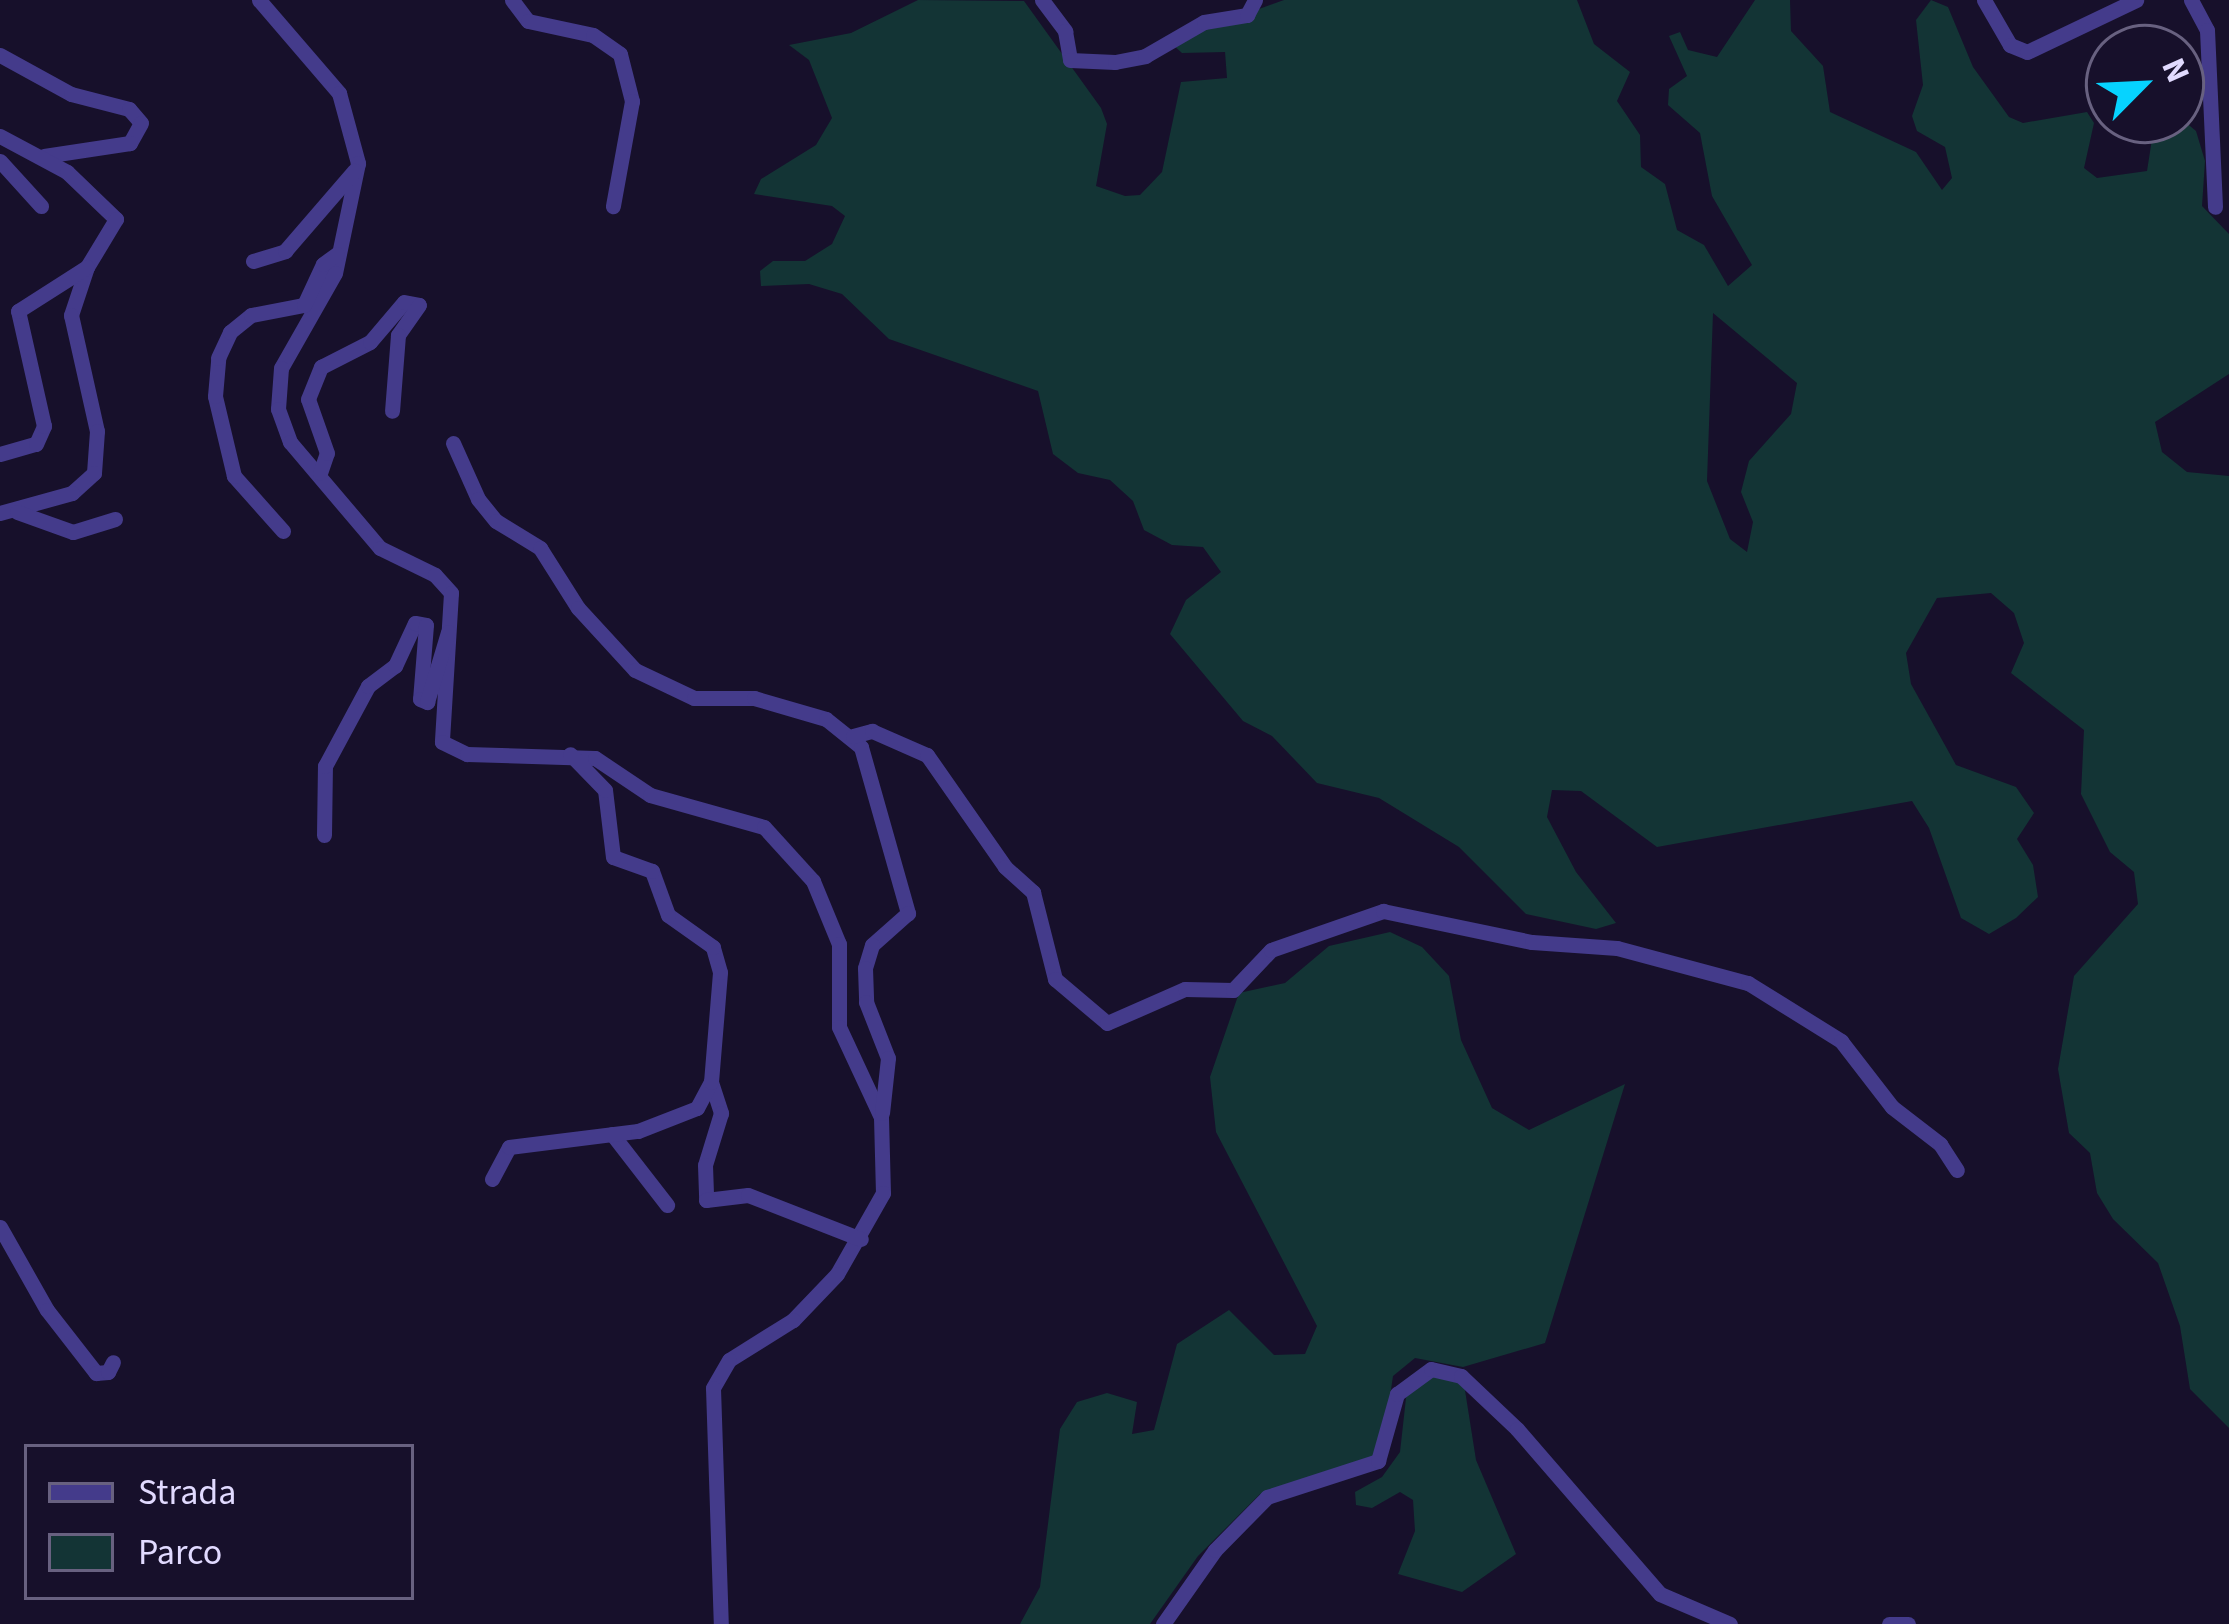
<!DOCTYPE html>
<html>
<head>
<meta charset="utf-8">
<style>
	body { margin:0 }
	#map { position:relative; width:2229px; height:1624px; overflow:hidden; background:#17102b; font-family:"Source Sans 3",sans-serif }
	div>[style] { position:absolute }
	.green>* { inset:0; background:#133435 }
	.minor>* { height:15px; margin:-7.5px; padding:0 7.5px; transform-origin:7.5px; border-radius:7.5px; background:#443b8b }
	span { translate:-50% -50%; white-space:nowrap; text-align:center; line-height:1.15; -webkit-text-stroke:10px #17102b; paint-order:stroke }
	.legend { position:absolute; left:24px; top:1444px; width:390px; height:156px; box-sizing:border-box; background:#17102b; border:3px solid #686180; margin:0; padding:15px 21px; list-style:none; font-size:36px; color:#e1daff }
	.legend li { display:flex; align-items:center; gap:24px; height:60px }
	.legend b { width:60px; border:3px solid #686180 }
	.north { position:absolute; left:2085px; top:24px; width:120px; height:120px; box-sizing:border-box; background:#17102b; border:3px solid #686180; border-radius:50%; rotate:66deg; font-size:33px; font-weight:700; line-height:48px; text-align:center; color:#e1daff }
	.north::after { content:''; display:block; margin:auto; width:42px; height:54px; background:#06d3ff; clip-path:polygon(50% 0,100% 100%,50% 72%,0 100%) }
</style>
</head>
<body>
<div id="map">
	<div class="green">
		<i style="clip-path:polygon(evenodd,918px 0,1024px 1px,1101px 108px,1107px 124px,1096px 186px,1125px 196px,1140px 195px,1162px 172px,1181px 82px,1227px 78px,1225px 52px,1182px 53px,1173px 45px,1185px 36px,1284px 0,1577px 0,1594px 44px,1630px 72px,1617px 101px,1640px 135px,1641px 167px,1665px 184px,1677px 230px,1704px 245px,1728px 286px,1752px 265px,1712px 196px,1700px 133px,1668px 105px,1669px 89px,1687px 76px,1669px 36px,1680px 32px,1688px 50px,1717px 57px,1755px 0,1790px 0,1791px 31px,1823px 66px,1830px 112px,1916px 152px,1942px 190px,1952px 178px,1945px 147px,1917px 131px,1912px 116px,1923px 85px,1916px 20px,1931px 0,1948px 7px,1973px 67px,2009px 117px,2023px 123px,2087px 112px,2094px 123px,2084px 168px,2097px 178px,2147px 171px,2152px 139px,2164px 129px,2184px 121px,2196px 131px,2205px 161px,2202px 206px,2229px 234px,2229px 374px,2155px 422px,2162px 452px,2187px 472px,2229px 476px,2229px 1428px,2190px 1389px,2180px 1326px,2158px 1263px,2113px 1219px,2097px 1193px,2090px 1153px,2069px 1133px,2058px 1069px,2074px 976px,2138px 904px,2134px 872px,2110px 852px,2081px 794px,2084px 730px,2011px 673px,2024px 643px,2014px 613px,1991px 593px,1937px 598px,1906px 653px,1911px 684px,1956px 765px,2016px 787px,2034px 813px,2017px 839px,2033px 865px,2038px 897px,2016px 918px,1989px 934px,1961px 918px,1929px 828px,1912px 801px,1657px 847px,1581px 791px,1552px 790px,1547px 817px,1576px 872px,1616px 923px,1596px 929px,1526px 914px,1459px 847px,1379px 798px,1317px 783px,1272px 736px,1243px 721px,1170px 634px,1186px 600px,1221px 572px,1203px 547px,1172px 545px,1144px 530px,1133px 501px,1110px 480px,1078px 473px,1053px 454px,1038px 391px,889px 339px,842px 294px,809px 284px,761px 286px,760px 271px,773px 261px,805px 261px,832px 244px,845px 216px,832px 206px,754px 194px,761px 179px,816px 145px,832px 118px,809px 60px,789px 45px,851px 33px,918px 0,1713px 313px,1797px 383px,1791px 414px,1749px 461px,1741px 492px,1753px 522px,1747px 552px,1730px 539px,1707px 481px,1713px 313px)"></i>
		<i style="clip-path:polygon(1390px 932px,1422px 947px,1449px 976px,1461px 1040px,1492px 1108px,1529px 1130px,1625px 1084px,1545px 1343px,1463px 1367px,1415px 1358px,1393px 1376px,1383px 1444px,1372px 1458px,1260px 1494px,1198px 1556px,1150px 1624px,1020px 1624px,1040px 1587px,1060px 1429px,1077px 1402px,1107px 1393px,1137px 1402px,1132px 1434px,1154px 1430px,1177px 1344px,1229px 1310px,1274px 1355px,1305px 1354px,1317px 1326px,1216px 1132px,1210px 1077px,1239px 993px,1285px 983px,1329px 946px)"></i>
		<i style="clip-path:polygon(1433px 1374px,1464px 1384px,1476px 1460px,1516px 1554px,1462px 1592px,1398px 1574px,1415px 1531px,1413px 1500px,1400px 1492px,1372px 1508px,1356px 1505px,1355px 1492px,1382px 1477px,1400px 1452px,1407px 1389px)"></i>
	</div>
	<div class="minor">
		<i style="left:259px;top:0;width:123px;rotate:49.3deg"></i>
		<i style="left:339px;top:93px;width:73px;rotate:74.8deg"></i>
		<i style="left:358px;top:163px;width:112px;rotate:101.8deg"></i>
		<i style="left:335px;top:273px;width:109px;rotate:119.6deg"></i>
		<i style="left:281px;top:368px;width:41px;rotate:94.2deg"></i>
		<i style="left:278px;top:409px;width:35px;rotate:70deg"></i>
		<i style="left:290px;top:442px;width:139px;rotate:49.7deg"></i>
		<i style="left:380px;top:548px;width:61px;rotate:26.1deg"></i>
		<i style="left:435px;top:575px;width:24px;rotate:48deg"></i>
		<i style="left:451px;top:593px;width:149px;rotate:93.5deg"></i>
		<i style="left:442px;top:742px;width:28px;rotate:26deg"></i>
		<i style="left:467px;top:754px;width:128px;rotate:1.8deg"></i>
		<i style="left:595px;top:758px;width:66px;rotate:33.9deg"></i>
		<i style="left:650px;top:795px;width:118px;rotate:15.7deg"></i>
		<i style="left:764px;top:827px;width:73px;rotate:47.8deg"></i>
		<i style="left:813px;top:881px;width:68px;rotate:67.6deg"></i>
		<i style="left:839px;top:944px;width:83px;rotate:90deg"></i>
		<i style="left:839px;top:1027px;width:99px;rotate:65deg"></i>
		<i style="left:881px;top:1117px;width:76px;rotate:88.5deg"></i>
		<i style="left:883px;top:1193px;width:93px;rotate:119.6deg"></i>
		<i style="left:837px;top:1274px;width:64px;rotate:133.7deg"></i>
		<i style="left:793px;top:1320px;width:75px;rotate:148deg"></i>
		<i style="left:729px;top:1360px;width:32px;rotate:120deg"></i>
		<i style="left:713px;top:1388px;width:236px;rotate:88.1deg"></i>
		<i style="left:512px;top:0;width:26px;rotate:53deg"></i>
		<i style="left:528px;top:21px;width:66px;rotate:12.2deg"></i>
		<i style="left:593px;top:35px;width:33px;rotate:35deg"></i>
		<i style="left:620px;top:54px;width:49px;rotate:75.7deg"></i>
		<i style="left:632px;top:101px;width:107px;rotate:100.3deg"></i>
		<i style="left:1042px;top:0;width:39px;rotate:53deg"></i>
		<i style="left:1065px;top:31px;width:29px;rotate:80deg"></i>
		<i style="left:1070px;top:60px;width:45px;rotate:2.5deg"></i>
		<i style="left:1115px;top:62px;width:31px;rotate:-11deg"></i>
		<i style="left:1145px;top:56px;width:68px;rotate:-30deg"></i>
		<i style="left:1204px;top:22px;width:44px;rotate:-9.2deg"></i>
		<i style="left:1247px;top:15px;width:17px;rotate:-62deg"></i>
		<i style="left:1984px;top:0;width:52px;rotate:60deg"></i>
		<i style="left:2010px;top:45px;width:18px;rotate:22deg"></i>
		<i style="left:2027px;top:52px;width:121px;rotate:-25.5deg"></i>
		<i style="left:2191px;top:0;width:34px;rotate:62deg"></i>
		<i style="left:2207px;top:30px;width:177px;rotate:87.4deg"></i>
		<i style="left:0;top:55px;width:81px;rotate:28.8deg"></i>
		<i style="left:71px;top:94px;width:60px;rotate:14.5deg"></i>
		<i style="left:129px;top:109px;width:18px;rotate:49deg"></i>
		<i style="left:141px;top:123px;width:23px;rotate:119deg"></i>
		<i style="left:130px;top:143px;width:87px;rotate:171.4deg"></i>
		<i style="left:0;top:136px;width:76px;rotate:28.2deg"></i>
		<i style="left:67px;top:172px;width:68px;rotate:43.8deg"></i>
		<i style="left:116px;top:219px;width:56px;rotate:121.1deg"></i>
		<i style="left:87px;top:267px;width:51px;rotate:108.4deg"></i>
		<i style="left:71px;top:315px;width:119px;rotate:77.4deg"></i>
		<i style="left:97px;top:431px;width:42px;rotate:94.1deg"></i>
		<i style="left:94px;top:473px;width:30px;rotate:138deg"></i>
		<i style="left:72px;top:493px;width:75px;rotate:164.5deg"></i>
		<i style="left:0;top:161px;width:61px;rotate:47.7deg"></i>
		<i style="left:253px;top:261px;width:34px;rotate:-17deg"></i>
		<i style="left:285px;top:251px;width:106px;rotate:-49.2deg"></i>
		<i style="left:453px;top:443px;width:61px;rotate:65.9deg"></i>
		<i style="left:478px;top:499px;width:28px;rotate:51deg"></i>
		<i style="left:496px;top:521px;width:52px;rotate:31.5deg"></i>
		<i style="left:540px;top:548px;width:71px;rotate:57.7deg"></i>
		<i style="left:578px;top:608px;width:84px;rotate:47.4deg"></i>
		<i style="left:635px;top:670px;width:65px;rotate:25.4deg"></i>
		<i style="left:694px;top:698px;width:60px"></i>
		<i style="left:754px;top:698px;width:75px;rotate:16.3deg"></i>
		<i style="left:826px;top:719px;width:45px;rotate:38.7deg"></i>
		<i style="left:861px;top:747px;width:173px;rotate:74.2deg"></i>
		<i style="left:908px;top:913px;width:48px;rotate:138.4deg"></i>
		<i style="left:872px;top:945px;width:24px;rotate:107deg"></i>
		<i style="left:865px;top:968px;width:34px;rotate:88deg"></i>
		<i style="left:866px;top:1002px;width:60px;rotate:68.6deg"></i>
		<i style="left:888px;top:1058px;width:55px;rotate:96.2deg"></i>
		<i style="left:0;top:454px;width:37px;rotate:-16deg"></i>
		<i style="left:36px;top:444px;width:20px;rotate:-66deg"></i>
		<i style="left:44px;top:426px;width:118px;rotate:-102.7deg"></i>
		<i style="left:18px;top:311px;width:82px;rotate:-32.5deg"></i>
		<i style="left:320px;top:473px;width:21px;rotate:-71deg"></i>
		<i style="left:327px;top:453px;width:57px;rotate:-109.4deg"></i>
		<i style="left:308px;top:399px;width:35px;rotate:-68deg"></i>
		<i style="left:321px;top:367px;width:55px;rotate:-27deg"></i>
		<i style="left:370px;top:342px;width:52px;rotate:-49.6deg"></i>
		<i style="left:404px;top:302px;width:15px;rotate:11deg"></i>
		<i style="left:419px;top:305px;width:37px;rotate:125deg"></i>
		<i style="left:398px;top:335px;width:76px;rotate:94.5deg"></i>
		<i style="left:17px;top:512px;width:59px;rotate:19.7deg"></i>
		<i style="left:73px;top:532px;width:44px;rotate:-17.2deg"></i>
		<i style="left:283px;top:531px;width:74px;rotate:-131.7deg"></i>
		<i style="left:234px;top:476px;width:82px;rotate:-103.4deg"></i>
		<i style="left:215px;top:396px;width:38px;rotate:-85deg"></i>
		<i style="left:218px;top:358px;width:29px;rotate:-65deg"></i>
		<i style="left:230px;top:332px;width:27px;rotate:-39deg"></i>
		<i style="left:251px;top:315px;width:54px;rotate:-10.7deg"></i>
		<i style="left:304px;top:305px;width:45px;rotate:-65.1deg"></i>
		<i style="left:323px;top:264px;width:17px;rotate:-36deg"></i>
		<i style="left:853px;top:736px;width:20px;rotate:-15deg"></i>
		<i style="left:872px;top:731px;width:60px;rotate:23.6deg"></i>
		<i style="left:927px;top:755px;width:136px;rotate:55.1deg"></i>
		<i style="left:1005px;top:867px;width:38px;rotate:42deg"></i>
		<i style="left:1033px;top:892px;width:90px;rotate:75.8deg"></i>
		<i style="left:1055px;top:979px;width:68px;rotate:40.2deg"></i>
		<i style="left:1107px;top:1023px;width:85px;rotate:-23.6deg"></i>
		<i style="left:1185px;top:989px;width:48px;rotate:1.2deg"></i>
		<i style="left:1233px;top:990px;width:55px;rotate:-46.5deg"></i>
		<i style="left:1271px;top:950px;width:119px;rotate:-19.2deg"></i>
		<i style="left:1383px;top:911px;width:152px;rotate:11.8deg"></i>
		<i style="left:1532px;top:942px;width:85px;rotate:4deg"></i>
		<i style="left:1617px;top:948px;width:136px;rotate:15deg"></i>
		<i style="left:1748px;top:983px;width:110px;rotate:31.9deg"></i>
		<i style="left:1841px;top:1041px;width:83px;rotate:52.3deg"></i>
		<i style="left:1892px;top:1107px;width:61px;rotate:37.6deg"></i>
		<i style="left:1940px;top:1144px;width:31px;rotate:57deg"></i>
		<i style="left:324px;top:835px;width:69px;rotate:-89.2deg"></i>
		<i style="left:325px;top:766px;width:91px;rotate:-61.7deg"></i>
		<i style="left:368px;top:686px;width:34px;rotate:-37deg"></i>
		<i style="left:395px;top:666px;width:47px;rotate:-65.1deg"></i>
		<i style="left:415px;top:623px;width:11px;rotate:10deg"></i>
		<i style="left:426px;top:625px;width:74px;rotate:94.6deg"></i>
		<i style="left:420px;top:699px;width:8px;rotate:23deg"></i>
		<i style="left:427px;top:702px;width:73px;rotate:-73.3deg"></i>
		<i style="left:711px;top:1082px;width:33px;rotate:72deg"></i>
		<i style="left:721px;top:1113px;width:54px;rotate:107.1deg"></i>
		<i style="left:705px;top:1165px;width:35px;rotate:88deg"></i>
		<i style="left:706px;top:1200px;width:42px;rotate:-6.8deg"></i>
		<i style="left:748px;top:1195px;width:121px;rotate:21.3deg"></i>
		<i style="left:612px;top:1134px;width:90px;rotate:52.2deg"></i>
		<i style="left:492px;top:1179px;width:36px;rotate:-62deg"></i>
		<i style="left:509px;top:1147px;width:130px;rotate:-7.1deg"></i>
		<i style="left:638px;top:1131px;width:63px;rotate:-21.3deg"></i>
		<i style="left:697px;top:1108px;width:30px;rotate:-62deg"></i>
		<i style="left:711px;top:1082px;width:110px;rotate:-85.3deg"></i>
		<i style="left:720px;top:972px;width:26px;rotate:-106deg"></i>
		<i style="left:713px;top:947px;width:55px;rotate:-144.6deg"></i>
		<i style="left:668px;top:915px;width:47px;rotate:-110deg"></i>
		<i style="left:652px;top:871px;width:41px;rotate:-160.3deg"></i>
		<i style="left:613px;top:857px;width:67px;rotate:-96.8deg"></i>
		<i style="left:605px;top:790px;width:50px;rotate:-134.2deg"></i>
		<i style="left:0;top:1227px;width:95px;rotate:60.5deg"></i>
		<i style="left:47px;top:1310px;width:80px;rotate:52.1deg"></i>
		<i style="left:96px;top:1373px;width:12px;rotate:-5deg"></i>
		<i style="left:108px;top:1372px;width:11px;rotate:-63deg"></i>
		<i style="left:1163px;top:1624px;width:90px;rotate:-54.9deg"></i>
		<i style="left:1215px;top:1550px;width:74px;rotate:-45.5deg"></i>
		<i style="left:1267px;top:1497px;width:117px;rotate:-18deg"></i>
		<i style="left:1378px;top:1461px;width:70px;rotate:-74.2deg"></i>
		<i style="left:1397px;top:1394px;width:42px;rotate:-36.3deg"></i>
		<i style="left:1431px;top:1369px;width:31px;rotate:13deg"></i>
		<i style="left:1461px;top:1376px;width:77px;rotate:43.4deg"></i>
		<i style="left:1517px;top:1429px;width:218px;rotate:49.1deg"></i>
		<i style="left:1660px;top:1594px;width:76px;rotate:23.2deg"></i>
		<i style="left:1889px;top:1624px;width:19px"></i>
	</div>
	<ul class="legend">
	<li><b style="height:15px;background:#443b8b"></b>Strada</li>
	<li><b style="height:33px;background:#133435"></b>Parco</li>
	</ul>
	<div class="north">N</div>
</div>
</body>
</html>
